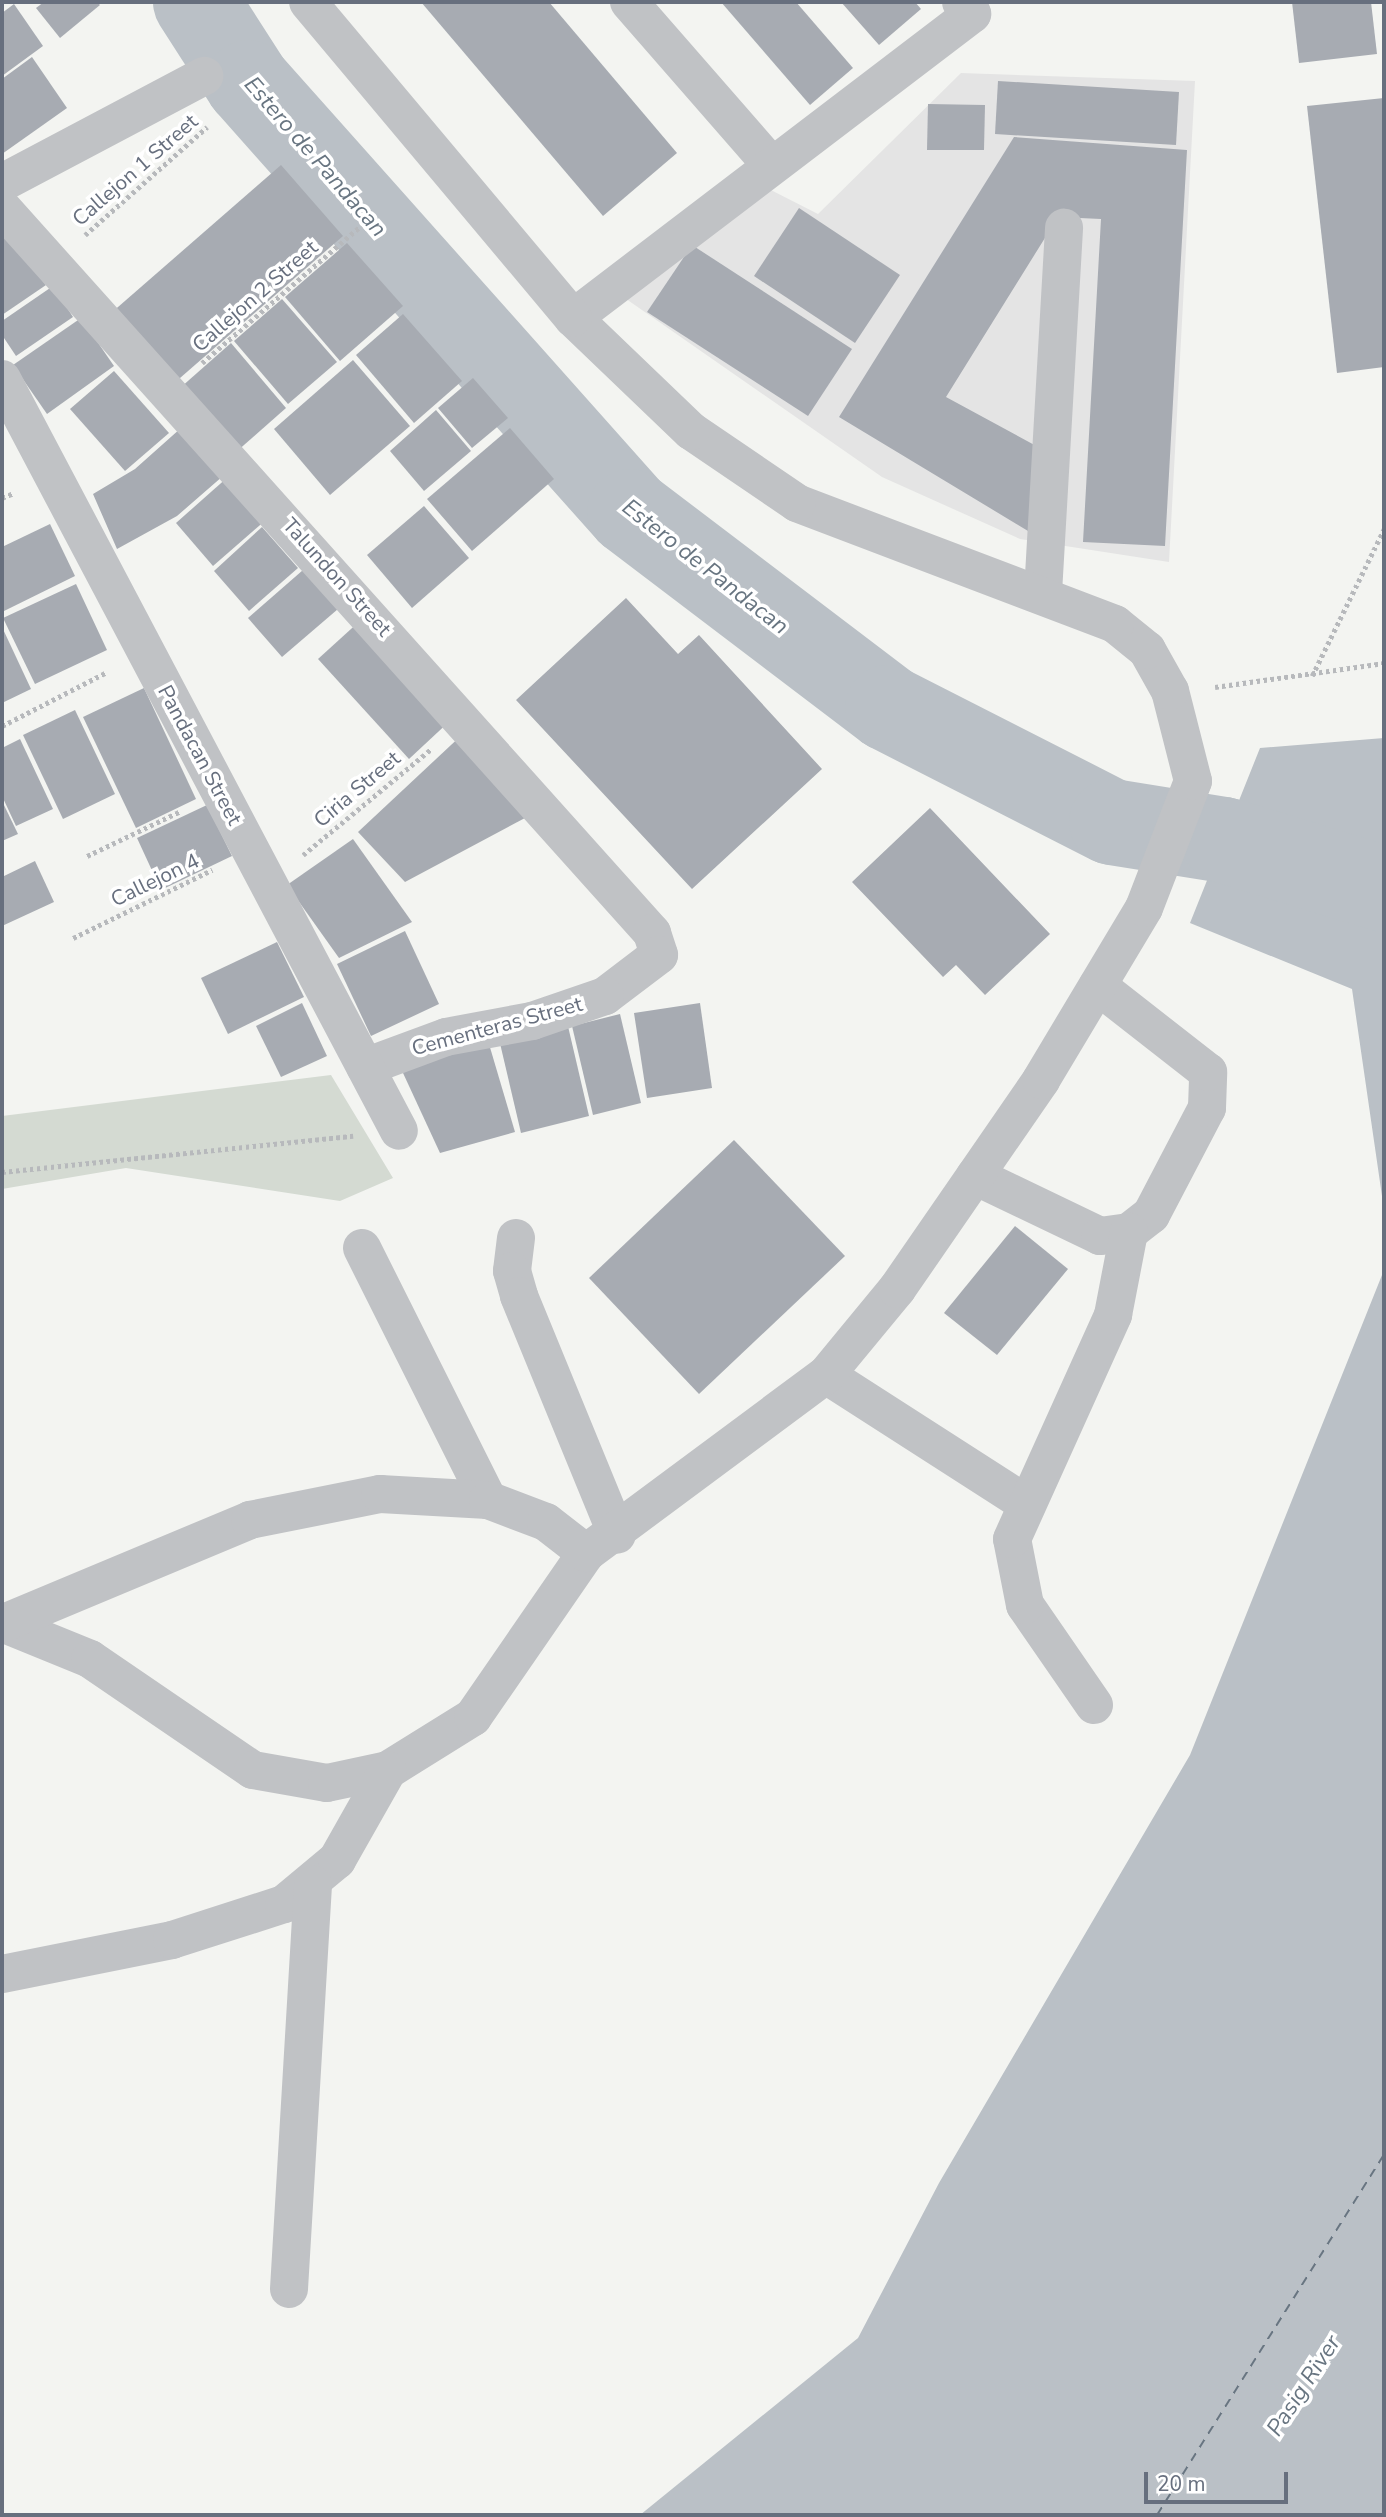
<!DOCTYPE html>
<html>
<head>
<meta charset="utf-8">
<style>
	body { margin:0 }
	#map { position:relative; width:1386px; height:2517px; overflow:hidden; background:#f3f4f1; font-family:"Nunito Sans",sans-serif }
	div>[style] { position:absolute }
	.built>* { inset:0; background:#e4e4e4 }
	.green>* { inset:0; background:#d4dad2 }
	.water>* { inset:0; background:#bac0c6 }
	.river>* { height:86px; margin:-43px; padding:0 43px; transform-origin:43px; border-radius:43px; background:#bac0c6 }
	.ferry>* { height:2px; margin-top:-1px; transform-origin:0; background:repeating-linear-gradient(90deg,#687581 0 9px,transparent 0 16px) }
	.building>* { inset:0; background:#a7abb2 }
	.path>* { height:4.5px; margin-top:-2.25px; transform-origin:0; background:repeating-linear-gradient(90deg,#b7b9bc 0 3.5px,transparent 0 7px) }
	.minor>* { height:38px; margin:-19px; padding:0 19px; transform-origin:19px; border-radius:19px; background:#c0c2c5 }
	span { translate:-50% -50%; white-space:nowrap; text-align:center; line-height:1.15; -webkit-text-stroke:7px #fff; paint-order:stroke }
	.street-label { font-size:21px; color:#676f7e }
	.water-label { font-size:23px; color:#687581; font-style:italic }
	.frame { position:absolute; inset:0; border:4px solid #676f7e; pointer-events:none }
	.scale { position:absolute; left:1144px; top:2472px; width:144px; height:32px; box-sizing:border-box; border:4px solid #676f7e; border-top:0; padding-left:9px; font-size:21px; line-height:24px; white-space:nowrap; color:#676f7e; -webkit-text-stroke:5px #fff; paint-order:stroke }
</style>
</head>
<body>
<div id="map">
	<div class="built">
		<i style="clip-path:polygon(961px 73px,1195px 81px,1169px 562px,1020px 539px,882px 477px,619px 294px,759px 184px,818px 214px)"></i>
	</div>
	<div class="green">
		<i style="clip-path:polygon(331px 1075px,393px 1178px,340px 1201px,126px 1168px,2px 1189px,2px 1116px)"></i>
	</div>
	<div class="water">
		<i style="clip-path:polygon(1384px 738px,1384px 1210px,1352px 989px,1190px 923px,1260px 748px)"></i>
		<i style="clip-path:polygon(1384px 1270px,1384px 2515px,640px 2515px,858px 2338px,939px 2183px,1190px 1755px)"></i>
	</div>
	<div class="river">
		<i style="left:196px;top:2px;width:96px;rotate:57.3deg"></i>
		<i style="left:248px;top:83px;width:574px;rotate:48.32deg"></i>
		<i style="left:630px;top:512px;width:324px;rotate:37.2deg"></i>
		<i style="left:888px;top:708px;width:251px;rotate:27deg"></i>
		<i style="left:1112px;top:822px;width:113px;rotate:9.1deg"></i>
		<i style="left:1224px;top:840px;width:167px;rotate:17deg"></i>
	</div>
	<div class="ferry">
		<i style="left:1157px;top:2515px;width:426px;rotate:-57.8deg"></i>
	</div>
	<div class="building">
		<i style="clip-path:polygon(44px 2px,97px 2px,100px 5px,60px 38px,36px 8px)"></i>
		<i style="clip-path:polygon(421px 2px,549px 2px,677px 153px,603px 216px)"></i>
		<i style="clip-path:polygon(721px 2px,796px 2px,853px 68px,810px 105px)"></i>
		<i style="clip-path:polygon(841px 2px,915px 2px,921px 9px,879px 45px)"></i>
		<i style="clip-path:polygon(1292px 2px,1371px 2px,1377px 54px,1299px 63px)"></i>
		<i style="clip-path:polygon(14px 4px,43px 46px,2px 76px,2px 13px)"></i>
		<i style="clip-path:polygon(32px 57px,67px 108px,2px 154px,2px 79px)"></i>
		<i style="clip-path:polygon(998px 81px,1179px 92px,1176px 145px,995px 134px)"></i>
		<i style="clip-path:polygon(1384px 98px,1384px 367px,1337px 373px,1307px 106px)"></i>
		<i style="clip-path:polygon(928px 104px,985px 105px,984px 150px,927px 150px)"></i>
		<i style="clip-path:polygon(1014px 137px,1187px 150px,1165px 546px,1083px 542px,1101px 219px,1058px 217px,946px 397px,1051px 454px,1038px 537px,839px 417px)"></i>
		<i style="clip-path:polygon(281px 165px,343px 236px,172px 385px,110px 314px)"></i>
		<i style="clip-path:polygon(799px 208px,900px 275px,855px 343px,754px 276px)"></i>
		<i style="clip-path:polygon(2px 231px,46px 285px,2px 315px)"></i>
		<i style="clip-path:polygon(347px 243px,403px 306px,340px 361px,285px 297px)"></i>
		<i style="clip-path:polygon(692px 245px,852px 349px,808px 416px,647px 312px)"></i>
		<i style="clip-path:polygon(53px 286px,73px 317px,16px 356px,2px 335px,2px 321px)"></i>
		<i style="clip-path:polygon(282px 299px,337px 362px,288px 404px,234px 341px)"></i>
		<i style="clip-path:polygon(403px 314px,462px 381px,414px 423px,356px 355px)"></i>
		<i style="clip-path:polygon(81px 318px,114px 366px,47px 414px,13px 365px)"></i>
		<i style="clip-path:polygon(231px 343px,286px 408px,236px 452px,180px 388px)"></i>
		<i style="clip-path:polygon(353px 360px,410px 426px,330px 495px,274px 429px)"></i>
		<i style="clip-path:polygon(114px 371px,169px 433px,125px 471px,70px 409px)"></i>
		<i style="clip-path:polygon(473px 378px,508px 418px,472px 448px,438px 408px)"></i>
		<i style="clip-path:polygon(436px 410px,471px 451px,424px 491px,390px 451px)"></i>
		<i style="clip-path:polygon(181px 428px,223px 476px,177px 516px,117px 549px,93px 494px,135px 469px)"></i>
		<i style="clip-path:polygon(510px 428px,554px 479px,472px 551px,427px 499px)"></i>
		<i style="clip-path:polygon(229px 476px,267px 519px,213px 566px,176px 523px)"></i>
		<i style="clip-path:polygon(424px 506px,469px 558px,412px 608px,367px 555px)"></i>
		<i style="clip-path:polygon(50px 524px,75px 576px,2px 612px,2px 547px)"></i>
		<i style="clip-path:polygon(262px 527px,298px 568px,249px 611px,214px 571px)"></i>
		<i style="clip-path:polygon(303px 570px,338px 609px,282px 657px,248px 618px)"></i>
		<i style="clip-path:polygon(76px 584px,107px 650px,35px 684px,3px 618px)"></i>
		<i style="clip-path:polygon(626px 598px,678px 654px,699px 635px,822px 769px,692px 889px,516px 700px)"></i>
		<i style="clip-path:polygon(362px 619px,453px 718px,409px 759px,318px 659px)"></i>
		<i style="clip-path:polygon(2px 627px,31px 689px,2px 703px)"></i>
		<i style="clip-path:polygon(144px 688px,196px 799px,136px 828px,83px 717px)"></i>
		<i style="clip-path:polygon(75px 710px,115px 794px,63px 819px,23px 735px)"></i>
		<i style="clip-path:polygon(466px 731px,540px 810px,405px 882px,358px 832px)"></i>
		<i style="clip-path:polygon(20px 739px,53px 809px,16px 826px,2px 796px,2px 748px)"></i>
		<i style="clip-path:polygon(2px 801px,18px 834px,2px 841px)"></i>
		<i style="clip-path:polygon(207px 805px,232px 856px,161px 890px,137px 838px)"></i>
		<i style="clip-path:polygon(930px 808px,1050px 934px,985px 995px,956px 965px,943px 977px,852px 882px)"></i>
		<i style="clip-path:polygon(353px 839px,412px 922px,339px 958px,287px 885px)"></i>
		<i style="clip-path:polygon(35px 861px,54px 902px,2px 926px,2px 877px)"></i>
		<i style="clip-path:polygon(405px 931px,439px 1004px,371px 1036px,337px 964px)"></i>
		<i style="clip-path:polygon(277px 942px,304px 997px,228px 1034px,201px 978px)"></i>
		<i style="clip-path:polygon(302px 1003px,327px 1056px,281px 1077px,256px 1026px)"></i>
		<i style="clip-path:polygon(700px 1003px,712px 1088px,647px 1098px,634px 1013px)"></i>
		<i style="clip-path:polygon(620px 1014px,641px 1103px,593px 1115px,572px 1026px)"></i>
		<i style="clip-path:polygon(567px 1022px,589px 1116px,521px 1133px,499px 1039px)"></i>
		<i style="clip-path:polygon(489px 1044px,515px 1132px,440px 1153px,397px 1060px)"></i>
		<i style="clip-path:polygon(734px 1140px,845px 1256px,699px 1394px,589px 1278px)"></i>
		<i style="clip-path:polygon(1015px 1226px,1068px 1269px,997px 1355px,944px 1313px)"></i>
	</div>
	<div class="path">
		<i style="left:85px;top:235px;width:163px;rotate:-41.5deg"></i>
		<i style="left:202px;top:363px;width:213px;rotate:-40.8deg"></i>
		<i style="left:2px;top:498px;width:13px;rotate:-23deg"></i>
		<i style="left:1312px;top:676px;width:164px;rotate:-63.9deg"></i>
		<i style="left:1215px;top:687px;width:171px;rotate:-8.1deg"></i>
		<i style="left:2px;top:726px;width:118px;rotate:-27.2deg"></i>
		<i style="left:303px;top:855px;width:166px;rotate:-39.6deg"></i>
		<i style="left:87px;top:856px;width:104px;rotate:-25.6deg"></i>
		<i style="left:73px;top:938px;width:155px;rotate:-26.1deg"></i>
		<i style="left:2px;top:1172px;width:353px;rotate:-5.9deg"></i>
	</div>
	<div class="minor">
		<i style="left:629px;top:2px;width:216px;rotate:48.9deg"></i>
		<i style="left:2px;top:183px;width:229px;rotate:-27.9deg"></i>
		<i style="left:2px;top:208px;width:974px;rotate:48.12deg"></i>
		<i style="left:652px;top:933px;width:23px;rotate:72deg"></i>
		<i style="left:659px;top:955px;width:68px;rotate:142.8deg"></i>
		<i style="left:605px;top:996px;width:77px;rotate:161.1deg"></i>
		<i style="left:532px;top:1021px;width:87px;rotate:169.5deg"></i>
		<i style="left:446px;top:1037px;width:86px;rotate:159.7deg"></i>
		<i style="left:573px;top:318px;width:502px;rotate:-37.3deg"></i>
		<i style="left:972px;top:14px;width:16px;rotate:-133deg"></i>
		<i style="left:2px;top:379px;width:850px;rotate:62.17deg"></i>
		<i style="left:1043px;top:593px;width:366px;rotate:-86.7deg"></i>
		<i style="left:975px;top:1176px;width:139px;rotate:25.6deg"></i>
		<i style="left:1100px;top:1236px;width:29px;rotate:-8deg"></i>
		<i style="left:1129px;top:1232px;width:28px;rotate:-38deg"></i>
		<i style="left:1151px;top:1215px;width:121px;rotate:-62.4deg"></i>
		<i style="left:1207px;top:1108px;width:36px;rotate:-88deg"></i>
		<i style="left:1208px;top:1072px;width:140px;rotate:-142deg"></i>
		<i style="left:516px;top:1238px;width:33px;rotate:97deg"></i>
		<i style="left:512px;top:1271px;width:26px;rotate:74deg"></i>
		<i style="left:519px;top:1296px;width:258px;rotate:67.7deg"></i>
		<i style="left:362px;top:1248px;width:282px;rotate:63.4deg"></i>
		<i style="left:826px;top:1375px;width:235px;rotate:32.7deg"></i>
		<i style="left:2px;top:1623px;width:95px;rotate:22.2deg"></i>
		<i style="left:90px;top:1659px;width:197px;rotate:34.3deg"></i>
		<i style="left:253px;top:1770px;width:75px;rotate:10deg"></i>
		<i style="left:327px;top:1783px;width:62px;rotate:-12deg"></i>
		<i style="left:388px;top:1770px;width:100px;rotate:-31.9deg"></i>
		<i style="left:473px;top:1717px;width:199px;rotate:-55.4deg"></i>
		<i style="left:586px;top:1553px;width:299px;rotate:-36.6deg"></i>
		<i style="left:826px;top:1375px;width:112px;rotate:-50.5deg"></i>
		<i style="left:897px;top:1289px;width:254px;rotate:-55.4deg"></i>
		<i style="left:1041px;top:1080px;width:200px;rotate:-59.1deg"></i>
		<i style="left:1144px;top:908px;width:136px;rotate:-68.9deg"></i>
		<i style="left:1193px;top:781px;width:93px;rotate:-104.3deg"></i>
		<i style="left:1170px;top:691px;width:47px;rotate:-119.3deg"></i>
		<i style="left:1147px;top:650px;width:41px;rotate:-140.9deg"></i>
		<i style="left:1115px;top:624px;width:340px;rotate:-159.2deg"></i>
		<i style="left:797px;top:503px;width:128px;rotate:-145.8deg"></i>
		<i style="left:691px;top:431px;width:163px;rotate:-136.2deg"></i>
		<i style="left:573px;top:318px;width:412px;rotate:-130deg"></i>
		<i style="left:4px;top:1623px;width:267px;rotate:-22.7deg"></i>
		<i style="left:250px;top:1520px;width:133px;rotate:-11.3deg"></i>
		<i style="left:380px;top:1494px;width:108px;rotate:3.2deg"></i>
		<i style="left:488px;top:1500px;width:62px;rotate:20.8deg"></i>
		<i style="left:546px;top:1522px;width:51px;rotate:37.8deg"></i>
		<i style="left:1094px;top:1705px;width:121px;rotate:-124.6deg"></i>
		<i style="left:1025px;top:1605px;width:67px;rotate:-101.1deg"></i>
		<i style="left:1012px;top:1539px;width:246px;rotate:-65.7deg"></i>
		<i style="left:1113px;top:1315px;width:85px;rotate:-79.1deg"></i>
		<i style="left:2px;top:1974px;width:173px;rotate:-11.3deg"></i>
		<i style="left:172px;top:1940px;width:118px;rotate:-17.8deg"></i>
		<i style="left:284px;top:1904px;width:69px;rotate:-39.7deg"></i>
		<i style="left:337px;top:1860px;width:103px;rotate:-60.5deg"></i>
		<i style="left:289px;top:2289px;width:405px;rotate:-86.6deg"></i>
	</div>
	<div class="street-label">
		<span style="left:135px;top:170px;rotate:-41deg">Callejon 1 Street</span>
		<span style="left:255px;top:296px;rotate:-41deg">Callejon 2 Street</span>
		<span style="left:337px;top:577px;rotate:48deg">Talundon Street</span>
		<span style="left:200px;top:755px;rotate:62deg">Pandacan Street</span>
		<span style="left:357px;top:789px;rotate:-40deg">Ciria Street</span>
		<span style="left:155px;top:880px;rotate:-26deg">Callejon 4</span>
		<span style="left:497px;top:1026px;rotate:-15deg">Cementeras Street</span>
	</div>
	<div class="water-label">
		<span style="left:315px;top:157px;rotate:49deg">Estero de Pandacan</span>
		<span style="left:705px;top:567px;rotate:38deg">Estero de Pandacan</span>
		<span style="left:1304px;top:2386px;rotate:-57deg">Pasig River</span>
	</div>
	<div class="frame"></div>
	<div class="scale">20 m</div>
</div>
</body>
</html>
